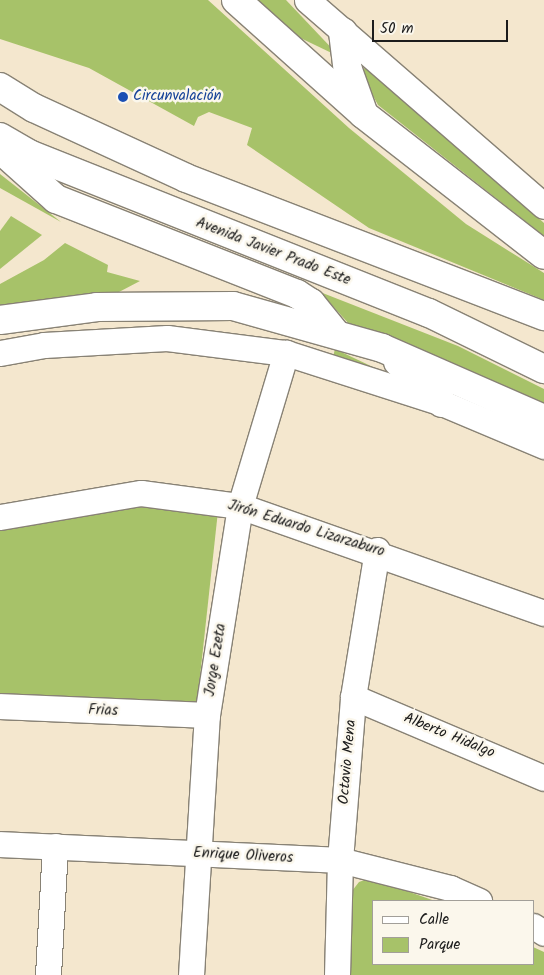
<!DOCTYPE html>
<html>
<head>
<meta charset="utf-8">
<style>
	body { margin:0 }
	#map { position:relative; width:544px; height:975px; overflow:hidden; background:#f4e7ce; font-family:Kalam,sans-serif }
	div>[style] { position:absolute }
	.green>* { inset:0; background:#a7c269 }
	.roads { filter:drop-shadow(1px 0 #888275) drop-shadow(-1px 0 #888275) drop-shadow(0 1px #888275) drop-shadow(0 -1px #888275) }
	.minor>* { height:25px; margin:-12.5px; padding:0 12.5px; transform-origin:12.5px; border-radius:12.5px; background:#fff }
	.highway>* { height:28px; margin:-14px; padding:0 14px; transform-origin:14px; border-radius:14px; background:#fff }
	.dots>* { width:14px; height:14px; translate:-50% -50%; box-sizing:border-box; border:2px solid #fbf7ec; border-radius:50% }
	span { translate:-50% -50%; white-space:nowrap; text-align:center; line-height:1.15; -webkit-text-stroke:5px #fbf7ec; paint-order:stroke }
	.transit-label { font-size:15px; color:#164399 }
	.left { translate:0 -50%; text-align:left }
	.street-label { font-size:15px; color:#1c1c1c }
	.legend { position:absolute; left:372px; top:900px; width:162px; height:65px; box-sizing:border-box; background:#fbf7ec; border:1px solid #a29f99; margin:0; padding:6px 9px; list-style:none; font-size:15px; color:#1c1c1c }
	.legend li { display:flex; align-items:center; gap:10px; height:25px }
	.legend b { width:25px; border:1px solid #a29f99 }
	.scale { position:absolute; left:372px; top:20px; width:136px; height:22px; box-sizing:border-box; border:2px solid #1c1c1c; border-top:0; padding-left:6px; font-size:15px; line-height:18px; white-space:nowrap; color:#1c1c1c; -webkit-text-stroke:4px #fbf7ec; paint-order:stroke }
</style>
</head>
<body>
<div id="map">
	<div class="green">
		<i style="clip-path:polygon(0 0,208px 0,349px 128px,466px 224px,544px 273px,544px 300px,369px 228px,247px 145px,252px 128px,209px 112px,198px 117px,194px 126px,89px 68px,0 39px)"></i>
		<i style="clip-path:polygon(257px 0,286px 0,340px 57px,290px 33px)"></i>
		<i style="clip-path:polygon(365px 68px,544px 223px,544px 236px,378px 105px,360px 72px)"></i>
		<i style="clip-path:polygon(0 174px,61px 222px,0 188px)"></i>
		<i style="clip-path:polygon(11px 216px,42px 235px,0 269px,0 231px)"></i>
		<i style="clip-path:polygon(65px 243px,108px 265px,107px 272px,140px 281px,119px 292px,0 307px,0 284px,44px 260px)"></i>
		<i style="clip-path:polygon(320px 292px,458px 346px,544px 389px,544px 405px,349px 324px)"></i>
		<i style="clip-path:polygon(335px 349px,415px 387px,333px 357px)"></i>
		<i style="clip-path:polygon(116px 506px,218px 511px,197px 704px,0 697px,0 523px)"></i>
		<i style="clip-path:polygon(370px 878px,435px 901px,373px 901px,373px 964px,533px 964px,533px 947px,544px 952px,544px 975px,348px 975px,352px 891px,359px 882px)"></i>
	</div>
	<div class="roads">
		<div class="minor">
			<i style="left:307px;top:0;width:314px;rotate:41deg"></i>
			<i style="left:0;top:353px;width:45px;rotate:-10.3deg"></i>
			<i style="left:44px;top:345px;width:123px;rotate:-3.3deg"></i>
			<i style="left:167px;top:338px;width:120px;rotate:7.2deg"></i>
			<i style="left:286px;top:353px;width:164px;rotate:17.8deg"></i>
			<i style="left:442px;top:403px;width:111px;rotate:22.9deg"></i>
			<i style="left:0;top:517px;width:143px;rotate:-9.7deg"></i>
			<i style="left:141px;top:493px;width:100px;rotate:7.5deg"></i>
			<i style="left:240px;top:506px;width:322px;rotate:19.4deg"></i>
			<i style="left:353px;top:697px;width:207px;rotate:23deg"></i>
			<i style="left:0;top:706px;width:207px;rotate:2.5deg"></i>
			<i style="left:0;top:844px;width:340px;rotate:2.7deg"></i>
			<i style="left:340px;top:860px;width:114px;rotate:14.3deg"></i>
			<i style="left:450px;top:888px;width:32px;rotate:24deg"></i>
			<i style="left:533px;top:926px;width:13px;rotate:32deg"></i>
			<i style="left:48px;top:975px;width:129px;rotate:-86.9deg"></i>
			<i style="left:191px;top:975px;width:260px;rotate:-86.5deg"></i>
			<i style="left:207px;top:715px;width:212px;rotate:-81deg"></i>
			<i style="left:240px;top:506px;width:160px;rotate:-73.3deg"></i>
			<i style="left:337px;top:975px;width:115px;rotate:-88.5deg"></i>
			<i style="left:340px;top:860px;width:164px;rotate:-85.4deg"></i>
			<i style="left:353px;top:697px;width:149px;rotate:-80.7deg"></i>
		</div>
		<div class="highway">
			<i style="left:236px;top:0;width:171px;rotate:41.9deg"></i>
			<i style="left:363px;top:114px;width:229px;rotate:37.9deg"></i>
			<i style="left:343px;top:32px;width:38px;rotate:83deg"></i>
			<i style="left:348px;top:70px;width:45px;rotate:70.3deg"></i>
			<i style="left:0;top:87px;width:40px;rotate:32deg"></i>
			<i style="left:34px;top:108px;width:167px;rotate:24.7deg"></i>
			<i style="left:186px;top:178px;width:384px;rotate:21.1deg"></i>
			<i style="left:0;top:137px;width:34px;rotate:30deg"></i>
			<i style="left:29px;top:154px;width:430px;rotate:21.7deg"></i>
			<i style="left:429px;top:313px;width:128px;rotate:26deg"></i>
			<i style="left:0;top:149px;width:75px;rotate:41.8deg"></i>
			<i style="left:56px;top:199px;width:259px;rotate:21.5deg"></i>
			<i style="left:297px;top:294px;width:17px;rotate:33deg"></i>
			<i style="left:311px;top:303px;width:38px;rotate:51deg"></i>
			<i style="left:0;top:320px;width:98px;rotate:-7.6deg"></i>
			<i style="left:97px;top:307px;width:136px;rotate:-0.4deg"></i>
			<i style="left:233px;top:306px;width:155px;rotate:15.7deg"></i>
			<i style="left:382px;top:348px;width:177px;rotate:23.7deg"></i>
			<i style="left:398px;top:362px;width:60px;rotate:43deg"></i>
		</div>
	</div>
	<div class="dots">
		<i style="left:123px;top:97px;background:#1a4fb4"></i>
	</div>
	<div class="transit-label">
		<span class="left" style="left:133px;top:97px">Circunvalación</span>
	</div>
	<div class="street-label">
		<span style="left:273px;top:252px;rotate:21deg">Avenida Javier Prado Este</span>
		<span style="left:306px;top:529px;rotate:17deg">Jirón Eduardo Lizarzaburo</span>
		<span style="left:216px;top:660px;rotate:-81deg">Jorge Ezeta</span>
		<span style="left:103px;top:711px;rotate:2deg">Frias</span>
		<span style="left:449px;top:736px;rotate:22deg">Alberto Hidalgo</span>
		<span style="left:348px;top:762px;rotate:-85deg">Octavio Mena</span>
		<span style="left:243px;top:856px;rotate:3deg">Enrique Oliveros</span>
	</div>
	<ul class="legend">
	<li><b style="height:6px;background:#fff"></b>Calle</li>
	<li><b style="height:14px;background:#a7c269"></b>Parque</li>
	</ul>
	<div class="scale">50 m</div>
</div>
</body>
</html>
